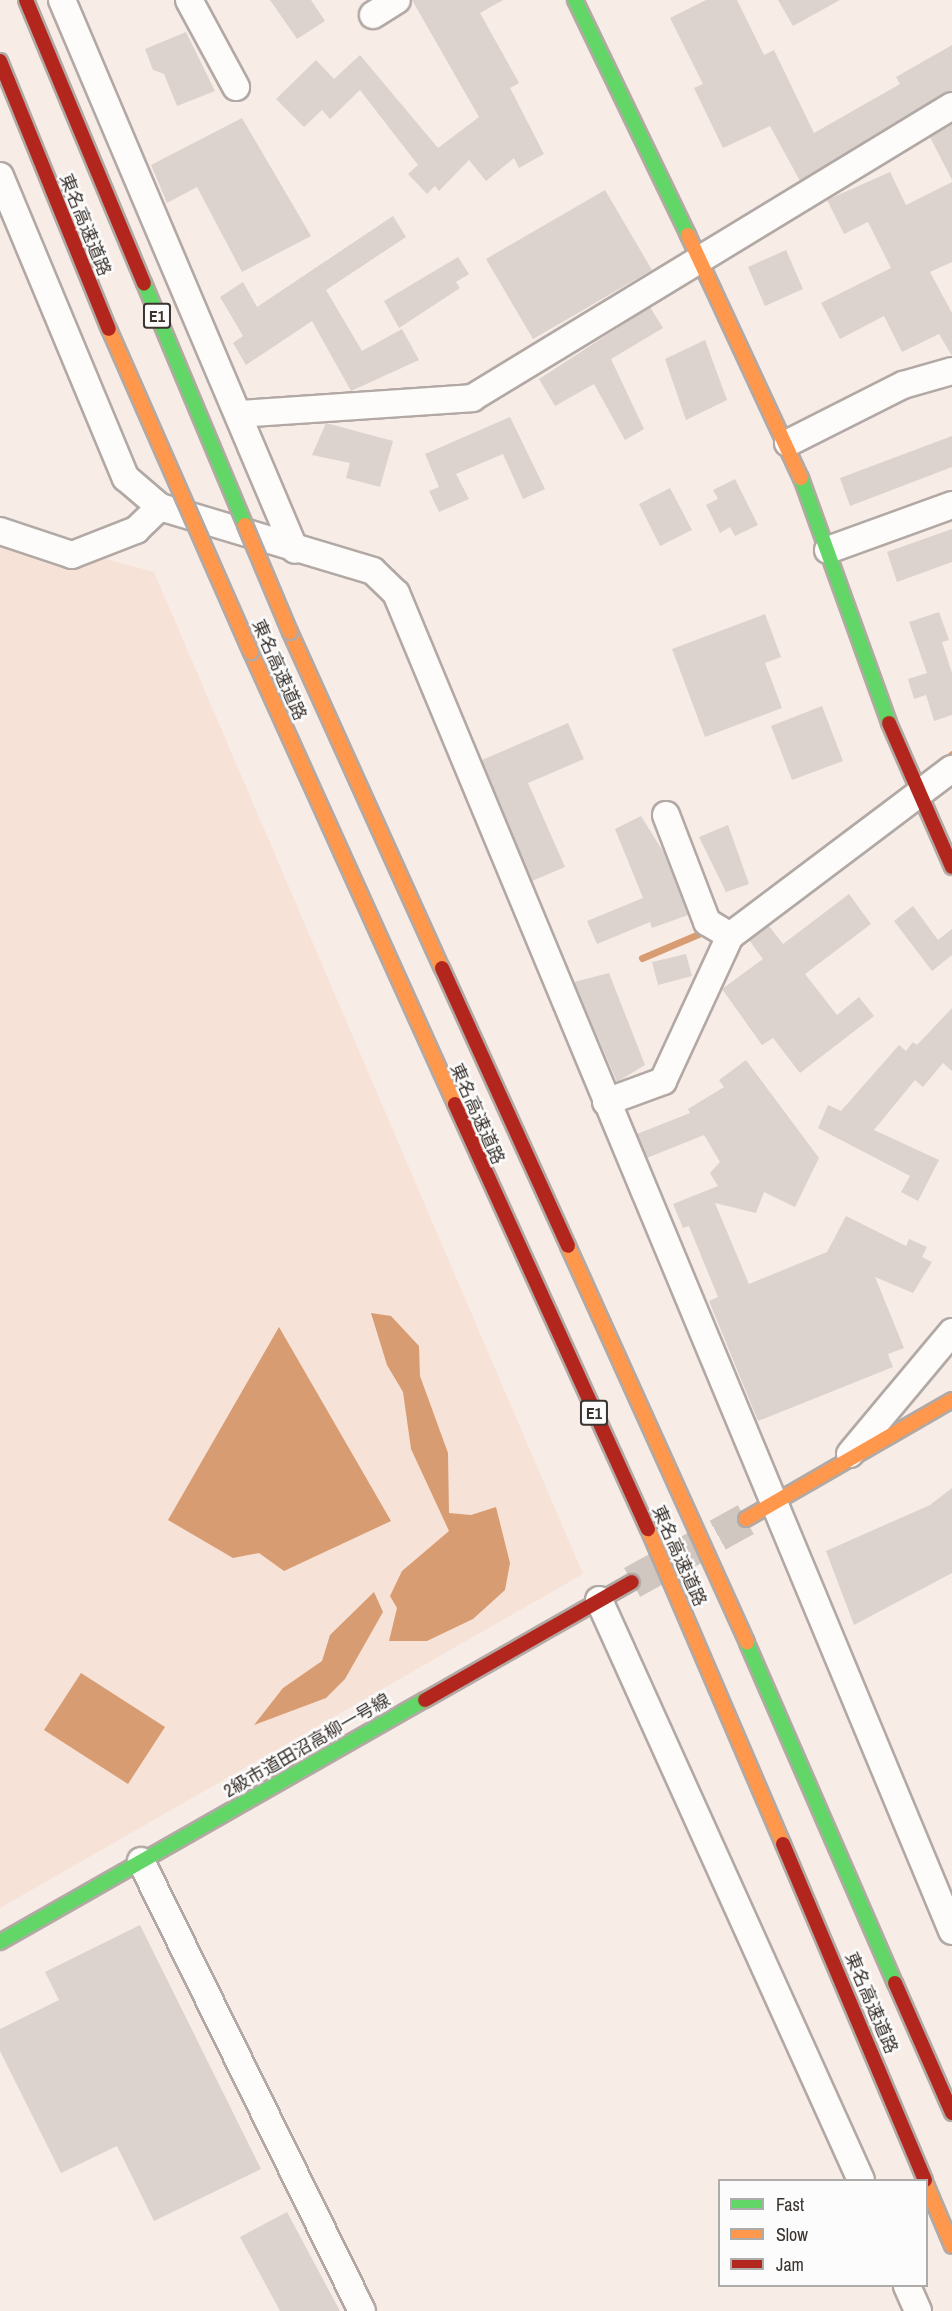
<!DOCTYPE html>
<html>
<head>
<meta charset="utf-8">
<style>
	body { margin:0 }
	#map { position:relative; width:952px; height:2311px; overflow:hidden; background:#f7ece6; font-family:"Archivo Narrow","Noto Sans JP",sans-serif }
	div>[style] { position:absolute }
	.built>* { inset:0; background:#f6e2d7 }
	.water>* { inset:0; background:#d89c72 }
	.stream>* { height:7px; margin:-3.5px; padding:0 3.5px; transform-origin:3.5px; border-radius:3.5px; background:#d89c72 }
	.building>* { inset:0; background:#dcd3cf }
	.secondary-tunnel>* { height:33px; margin-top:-16.5px; transform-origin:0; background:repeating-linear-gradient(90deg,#d1c7c1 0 33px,transparent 0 49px) }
	.roads { filter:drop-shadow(2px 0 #b2a9a5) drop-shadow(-2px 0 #b2a9a5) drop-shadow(0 2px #b2a9a5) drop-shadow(0 -2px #b2a9a5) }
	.street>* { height:26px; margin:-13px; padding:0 13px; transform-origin:13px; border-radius:13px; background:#fefcfb }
	.fast>* { height:14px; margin:-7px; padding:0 7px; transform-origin:7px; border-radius:7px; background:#63d668 }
	.slow>* { height:14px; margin:-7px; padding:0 7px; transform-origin:7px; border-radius:7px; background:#ff974d }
	.jam>* { height:14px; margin:-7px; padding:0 7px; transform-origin:7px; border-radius:7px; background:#b3261e }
	.bridges { filter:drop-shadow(2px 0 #b2a9a5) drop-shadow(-2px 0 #b2a9a5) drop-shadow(0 2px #b2a9a5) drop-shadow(0 -2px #b2a9a5) }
	.fast-bridge>* { height:14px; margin:-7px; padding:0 7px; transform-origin:7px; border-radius:7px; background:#63d668 }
	.slow-bridge>* { height:14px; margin:-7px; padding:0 7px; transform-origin:7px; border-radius:7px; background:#ff974d }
	.jam-bridge>* { height:14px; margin:-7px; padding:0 7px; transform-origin:7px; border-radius:7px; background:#b3261e }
	span { translate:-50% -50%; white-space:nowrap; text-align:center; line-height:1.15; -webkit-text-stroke:5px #fcfcfc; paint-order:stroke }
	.shield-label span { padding:2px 4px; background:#fcfcfc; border:2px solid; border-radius:4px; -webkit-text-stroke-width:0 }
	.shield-label { font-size:16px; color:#3a332e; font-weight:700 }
	.street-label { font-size:18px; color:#3a332e }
	.legend { position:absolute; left:718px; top:2179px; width:210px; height:108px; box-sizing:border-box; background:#fcfcfc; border:2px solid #aeacaa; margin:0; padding:8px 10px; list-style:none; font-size:18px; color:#3a332e }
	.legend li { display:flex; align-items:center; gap:12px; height:30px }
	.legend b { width:30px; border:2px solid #aeacaa }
</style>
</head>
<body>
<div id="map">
	<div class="built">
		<i style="clip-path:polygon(0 530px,154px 572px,583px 1574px,0 1908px)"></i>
	</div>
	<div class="water">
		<i style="clip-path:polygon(371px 1313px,391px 1316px,419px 1346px,420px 1376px,448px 1453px,449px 1513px,471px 1515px,496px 1507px,510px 1563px,505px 1590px,473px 1619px,427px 1641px,389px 1641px,397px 1608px,390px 1596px,402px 1571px,449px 1531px,411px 1449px,403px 1392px,387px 1365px)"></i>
		<i style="clip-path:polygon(279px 1327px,391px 1521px,284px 1571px,259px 1553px,233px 1558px,168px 1520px)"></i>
		<i style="clip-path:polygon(374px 1592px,383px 1612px,345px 1679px,326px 1698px,254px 1725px,283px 1688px,322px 1661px,330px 1635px)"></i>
		<i style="clip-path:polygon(81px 1673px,165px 1727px,128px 1784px,44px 1730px)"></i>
	</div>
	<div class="stream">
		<i style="left:941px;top:763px;width:14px;rotate:-39deg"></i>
		<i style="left:847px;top:832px;width:70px;rotate:-36.9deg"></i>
		<i style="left:642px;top:958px;width:72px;rotate:-23deg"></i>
	</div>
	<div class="building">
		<i style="clip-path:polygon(270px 0,311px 0,325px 21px,297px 39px)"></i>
		<i style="clip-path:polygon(412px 0,503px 0,480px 13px,519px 83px,510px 88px,544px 154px,519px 168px,514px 158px,486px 181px,469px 160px,439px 191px,435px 186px,427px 194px,408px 174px,418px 165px,360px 90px,330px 119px,322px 110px,304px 127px,276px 99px,316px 60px,334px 79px,360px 55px,438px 148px,479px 117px)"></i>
		<i style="clip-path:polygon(706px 0,737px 0,764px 55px,774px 50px,814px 133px,900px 84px,896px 77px,952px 45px,952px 91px,800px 181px,770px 126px,723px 148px,694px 88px,703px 84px,670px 18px)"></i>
		<i style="clip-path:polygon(778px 0,840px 0,793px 26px)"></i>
		<i style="clip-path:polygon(186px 32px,215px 91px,177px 106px,164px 74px,153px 70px,145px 49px)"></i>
		<i style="clip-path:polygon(242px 118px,311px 236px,242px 272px,197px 187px,167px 203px,151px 165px)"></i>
		<i style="clip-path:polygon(952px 124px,952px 180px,930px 137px)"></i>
		<i style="clip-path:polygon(890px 172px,906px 205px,952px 182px,952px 262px,930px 272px,952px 313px,952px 356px,939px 334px,902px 352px,884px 316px,840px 339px,821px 303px,891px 268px,868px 222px,844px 234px,827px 200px)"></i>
		<i style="clip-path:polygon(605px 190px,652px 270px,533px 339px,486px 259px)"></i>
		<i style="clip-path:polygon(393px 216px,406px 237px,326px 290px,362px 351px,402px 329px,419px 360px,351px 391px,312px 321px,246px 365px,233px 343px,243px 336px,220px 297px,243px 282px,257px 307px)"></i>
		<i style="clip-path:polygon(786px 250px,803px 289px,765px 306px,748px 267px)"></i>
		<i style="clip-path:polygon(458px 257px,469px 274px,456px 282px,460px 288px,399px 328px,384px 301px)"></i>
		<i style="clip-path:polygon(650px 307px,663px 328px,611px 359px,644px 429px,625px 440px,594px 384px,555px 406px,539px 379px)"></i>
		<i style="clip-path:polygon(705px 340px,727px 400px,686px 420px,665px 359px)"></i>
		<i style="clip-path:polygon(510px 417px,545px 489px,523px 499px,503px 454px,456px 474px,469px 499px,439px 512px,429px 491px,439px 487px,425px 454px)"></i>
		<i style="clip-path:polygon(326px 423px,393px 441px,380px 487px,346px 478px,350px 463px,312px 455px)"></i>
		<i style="clip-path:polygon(952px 436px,952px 467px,850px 506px,840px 478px)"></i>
		<i style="clip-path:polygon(735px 479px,758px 525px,735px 536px,730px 527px,720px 533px,706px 505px,718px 499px,713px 490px)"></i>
		<i style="clip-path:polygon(670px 488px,692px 530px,660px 546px,639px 504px)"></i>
		<i style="clip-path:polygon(952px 529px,952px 562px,897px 582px,887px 552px)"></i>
		<i style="clip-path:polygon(939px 612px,949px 640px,942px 642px,952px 673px,952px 715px,934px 721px,926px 695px,914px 699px,908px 679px,927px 673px,909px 622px)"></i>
		<i style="clip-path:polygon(765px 614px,781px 657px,765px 663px,782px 708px,705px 737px,672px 649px)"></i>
		<i style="clip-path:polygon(822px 706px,843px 761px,792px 780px,771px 726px)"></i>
		<i style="clip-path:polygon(568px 723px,584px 759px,528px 783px,565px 867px,532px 881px,482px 760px)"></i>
		<i style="clip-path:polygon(641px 816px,664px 853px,688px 915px,652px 928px,650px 922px,597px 944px,587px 921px,643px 898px,615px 829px)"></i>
		<i style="clip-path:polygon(728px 825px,749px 884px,726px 892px,699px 837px)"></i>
		<i style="clip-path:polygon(849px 894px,871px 924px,805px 974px,837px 1015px,859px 997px,874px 1016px,800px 1073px,773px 1038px,762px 1045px,722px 989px,763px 959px,749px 940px,769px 926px,783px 944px)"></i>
		<i style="clip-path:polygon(913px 906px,938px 940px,952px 929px,952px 955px,932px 971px,894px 921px)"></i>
		<i style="clip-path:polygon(686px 954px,692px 976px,658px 985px,652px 962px)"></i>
		<i style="clip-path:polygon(609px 973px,645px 1065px,617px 1082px,574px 982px)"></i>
		<i style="clip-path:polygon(952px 1008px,952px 1071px,943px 1063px,923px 1087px,915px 1080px,874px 1130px,939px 1160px,918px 1201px,901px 1192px,910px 1176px,818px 1128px,828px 1105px,841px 1111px,899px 1045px,906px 1051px,913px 1042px,917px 1045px)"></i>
		<i style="clip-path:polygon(746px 1060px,819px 1158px,795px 1207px,764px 1192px,756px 1213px,715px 1203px,749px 1284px,827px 1252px,846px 1216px,906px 1246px,909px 1239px,927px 1247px,922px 1257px,932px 1262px,913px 1293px,875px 1277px,904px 1348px,888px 1354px,893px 1367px,758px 1421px,709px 1301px,718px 1297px,689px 1226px,683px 1228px,673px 1204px,718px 1186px,710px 1173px,720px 1162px,704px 1135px,647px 1158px,637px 1134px,690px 1113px,688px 1109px,724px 1087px,719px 1080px)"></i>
		<i style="clip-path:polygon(952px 1488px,952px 1573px,854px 1625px,826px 1551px,930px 1505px)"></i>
		<i style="clip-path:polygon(140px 1925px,261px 2169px,154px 2221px,117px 2146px,61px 2173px,0 2051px,0 2029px,59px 2000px,45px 1972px)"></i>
		<i style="clip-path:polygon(287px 2212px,340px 2311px,280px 2311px,240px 2237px)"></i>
	</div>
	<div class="secondary-tunnel">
		<i style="left:632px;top:1582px;width:130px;rotate:-28.9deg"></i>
	</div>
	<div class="roads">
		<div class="street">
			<i style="left:62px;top:0;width:597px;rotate:67.04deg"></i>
			<i style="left:189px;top:0;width:99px;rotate:61.6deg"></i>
			<i style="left:373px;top:15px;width:28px;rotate:-32deg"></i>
			<i style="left:0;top:176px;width:327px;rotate:67.4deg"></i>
			<i style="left:126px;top:478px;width:45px;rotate:40.5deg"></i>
			<i style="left:160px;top:507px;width:222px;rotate:16.7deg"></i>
			<i style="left:373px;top:571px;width:32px;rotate:44deg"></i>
			<i style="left:396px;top:593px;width:1449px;rotate:67.43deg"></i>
			<i style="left:239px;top:414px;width:234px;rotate:-3.9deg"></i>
			<i style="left:472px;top:398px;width:562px;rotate:-31.31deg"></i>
			<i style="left:788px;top:443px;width:129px;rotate:-26.8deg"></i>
			<i style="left:903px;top:385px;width:51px;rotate:-15.9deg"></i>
			<i style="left:0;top:531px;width:76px;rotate:18.4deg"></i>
			<i style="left:72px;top:555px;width:69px;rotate:-21.3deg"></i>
			<i style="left:136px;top:530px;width:33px;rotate:-44deg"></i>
			<i style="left:828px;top:550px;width:132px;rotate:-19.9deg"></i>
			<i style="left:666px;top:815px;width:115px;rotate:69deg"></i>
			<i style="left:707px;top:922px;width:27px;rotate:31deg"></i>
			<i style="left:730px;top:936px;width:278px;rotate:-37deg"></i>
			<i style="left:606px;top:1102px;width:61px;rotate:-20.2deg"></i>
			<i style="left:663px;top:1081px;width:160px;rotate:-65.2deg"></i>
			<i style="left:850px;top:1454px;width:159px;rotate:-50.1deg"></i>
			<i style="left:599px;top:1600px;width:636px;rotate:65.69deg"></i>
			<i style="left:141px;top:1861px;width:501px;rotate:63.84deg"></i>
			<i style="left:907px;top:2286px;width:27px;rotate:66deg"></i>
		</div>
		<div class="fast">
			<i style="left:575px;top:0;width:261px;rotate:64.3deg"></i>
			<i style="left:801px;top:478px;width:260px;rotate:70.2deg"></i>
			<i style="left:747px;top:1643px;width:371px;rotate:66.5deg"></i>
			<i style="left:0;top:1942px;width:489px;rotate:-29.7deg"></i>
		</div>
		<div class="slow">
			<i style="left:688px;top:235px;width:268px;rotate:65.1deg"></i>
			<i style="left:290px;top:632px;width:369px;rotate:65.7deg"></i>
			<i style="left:251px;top:652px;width:496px;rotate:65.7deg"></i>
			<i style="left:568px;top:1246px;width:435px;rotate:65.7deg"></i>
			<i style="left:746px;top:1519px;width:238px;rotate:-30deg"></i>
			<i style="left:648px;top:1529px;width:343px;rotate:66.8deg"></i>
			<i style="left:926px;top:2184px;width:67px;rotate:67.2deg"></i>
		</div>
		<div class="jam">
			<i style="left:889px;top:723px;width:157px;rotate:66.4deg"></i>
			<i style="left:442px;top:968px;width:305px;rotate:65.6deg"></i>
			<i style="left:455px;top:1104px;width:467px;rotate:65.6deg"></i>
			<i style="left:425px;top:1700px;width:238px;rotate:-29.7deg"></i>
			<i style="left:783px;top:1844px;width:365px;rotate:67.1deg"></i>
			<i style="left:895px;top:1983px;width:142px;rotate:66.3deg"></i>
		</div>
	</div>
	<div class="bridges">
		<div class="fast-bridge">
			<i style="left:144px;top:283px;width:262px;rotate:67.3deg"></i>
		</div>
		<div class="slow-bridge">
			<i style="left:109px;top:329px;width:353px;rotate:66.3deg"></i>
			<i style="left:245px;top:525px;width:116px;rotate:67.2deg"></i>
		</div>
		<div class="jam-bridge">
			<i style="left:26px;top:0;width:307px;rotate:67.4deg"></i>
			<i style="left:0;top:61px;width:289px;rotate:67.9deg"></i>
		</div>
	</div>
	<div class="shield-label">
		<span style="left:157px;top:316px">E1</span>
		<span style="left:594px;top:1413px">E1</span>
	</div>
	<div class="street-label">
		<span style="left:85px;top:225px;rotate:68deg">東名高速道路</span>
		<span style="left:279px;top:670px;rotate:66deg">東名高速道路</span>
		<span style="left:477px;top:1114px;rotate:66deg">東名高速道路</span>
		<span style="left:679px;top:1556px;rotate:66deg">東名高速道路</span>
		<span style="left:307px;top:1746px;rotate:-30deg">2級市道田沼高柳一号線</span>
		<span style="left:871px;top:2003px;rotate:67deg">東名高速道路</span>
	</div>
	<ul class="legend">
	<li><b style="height:8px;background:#63d668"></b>Fast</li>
	<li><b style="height:8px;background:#ff974d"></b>Slow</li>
	<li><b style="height:8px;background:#b3261e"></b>Jam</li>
	</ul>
</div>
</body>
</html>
